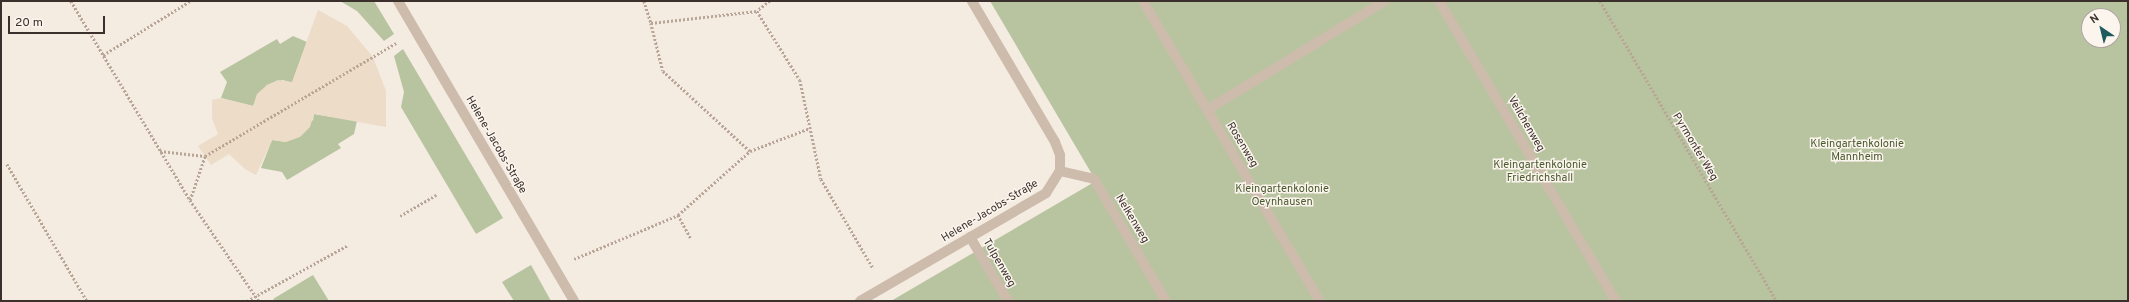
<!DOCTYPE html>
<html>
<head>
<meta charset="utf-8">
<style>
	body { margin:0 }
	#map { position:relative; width:2129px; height:302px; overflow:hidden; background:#f4ebe1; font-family:Overpass,sans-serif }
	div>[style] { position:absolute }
	.green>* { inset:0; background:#b8c4a0 }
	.plaza>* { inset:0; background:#ecdcc8 }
	.path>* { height:2.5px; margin-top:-1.25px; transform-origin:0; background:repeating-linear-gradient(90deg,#b9a596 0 2px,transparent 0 4px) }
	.service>* { height:10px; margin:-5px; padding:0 5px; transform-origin:5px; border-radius:5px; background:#cdbbac }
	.minor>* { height:10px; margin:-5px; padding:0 5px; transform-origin:5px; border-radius:5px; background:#cdbbac }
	span { translate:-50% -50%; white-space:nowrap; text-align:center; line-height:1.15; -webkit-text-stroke:3px #fbf5ee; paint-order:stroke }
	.street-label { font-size:11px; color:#3b302b }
	.park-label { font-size:11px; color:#4a5a2e }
	.frame { position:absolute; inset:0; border:2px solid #3b302b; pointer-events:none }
	.north { position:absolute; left:2081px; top:8px; width:40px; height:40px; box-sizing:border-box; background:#fbf5ee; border:1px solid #aea6a0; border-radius:50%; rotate:325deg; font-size:11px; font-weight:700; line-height:16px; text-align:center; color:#3b302b }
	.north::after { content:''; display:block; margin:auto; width:14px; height:18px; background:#1f5a5e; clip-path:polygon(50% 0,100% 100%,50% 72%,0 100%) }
	.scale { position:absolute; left:8px; top:16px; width:97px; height:18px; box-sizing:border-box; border:2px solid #3b302b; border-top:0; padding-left:5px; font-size:12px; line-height:14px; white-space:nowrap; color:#3b302b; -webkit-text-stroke:3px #fbf5ee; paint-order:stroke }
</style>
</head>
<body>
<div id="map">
	<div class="green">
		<i style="clip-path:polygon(340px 1px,374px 1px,394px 34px,384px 41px,357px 11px)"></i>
		<i style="clip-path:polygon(evenodd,990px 1px,2128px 1px,2128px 301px,891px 301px,1096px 181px,990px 1px,2089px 16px,2113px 16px,2113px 40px,2089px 40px,2089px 16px)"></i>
		<i style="clip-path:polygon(293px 36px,307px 42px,292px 83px,283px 80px,267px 85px,253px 106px,221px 98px,227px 82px,220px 72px,277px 39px,280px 44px)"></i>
		<i style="clip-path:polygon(403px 49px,503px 218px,476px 234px,401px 107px,404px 92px,394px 56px)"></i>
		<i style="clip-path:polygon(314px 114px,357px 121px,354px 134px,338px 144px,341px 148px,287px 180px,282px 172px,261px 168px,272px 140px,286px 142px,313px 120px)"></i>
		<i style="clip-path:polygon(531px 265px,551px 301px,514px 301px,502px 282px)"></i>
		<i style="clip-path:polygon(313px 275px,329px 301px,275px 301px,273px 299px)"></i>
	</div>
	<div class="plaza">
		<i style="clip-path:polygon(318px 10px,347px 26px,373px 57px,386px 91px,386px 127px,314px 114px,310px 127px,300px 137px,286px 142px,272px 140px,256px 175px,245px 169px,229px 154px,211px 165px,198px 146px,218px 134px,212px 118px,212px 100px,221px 98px,253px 106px,257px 94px,267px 85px,278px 80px,292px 82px)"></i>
	</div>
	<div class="path">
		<i style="left:71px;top:1px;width:232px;rotate:59.1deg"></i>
		<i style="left:190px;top:200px;width:122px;rotate:55.7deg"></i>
		<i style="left:644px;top:1px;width:23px;rotate:72deg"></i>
		<i style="left:651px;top:23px;width:107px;rotate:-6.5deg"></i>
		<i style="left:770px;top:1px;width:16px;rotate:142deg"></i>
		<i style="left:757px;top:11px;width:81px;rotate:58.1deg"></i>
		<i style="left:800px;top:80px;width:101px;rotate:78deg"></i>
		<i style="left:821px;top:179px;width:103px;rotate:59.7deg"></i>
		<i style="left:1600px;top:1px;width:348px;rotate:59.5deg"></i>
		<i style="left:651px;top:23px;width:49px;rotate:76deg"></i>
		<i style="left:663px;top:71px;width:118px;rotate:42.6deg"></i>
		<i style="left:750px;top:151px;width:64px;rotate:-21deg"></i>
		<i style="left:103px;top:55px;width:102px;rotate:-31.8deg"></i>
		<i style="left:160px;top:151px;width:45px;rotate:6.3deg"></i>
		<i style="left:205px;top:156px;width:222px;rotate:-30.6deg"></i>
		<i style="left:7px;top:164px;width:159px;rotate:59.7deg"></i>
		<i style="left:190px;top:200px;width:46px;rotate:-71.2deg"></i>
		<i style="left:678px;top:215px;width:26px;rotate:61deg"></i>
		<i style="left:400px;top:216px;width:42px;rotate:-30.3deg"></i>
		<i style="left:574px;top:259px;width:113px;rotate:-22.9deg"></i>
		<i style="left:678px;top:215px;width:96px;rotate:-41.6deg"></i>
		<i style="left:247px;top:301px;width:115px;rotate:-29deg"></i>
	</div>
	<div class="service">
		<i style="left:1143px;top:1px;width:348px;rotate:59.5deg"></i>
		<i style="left:1439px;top:1px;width:348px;rotate:59.5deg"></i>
		<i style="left:1207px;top:110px;width:209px;rotate:-31.5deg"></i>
		<i style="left:1060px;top:171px;width:35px;rotate:13deg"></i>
		<i style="left:1094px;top:179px;width:142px;rotate:59.5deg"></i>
		<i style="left:970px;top:237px;width:74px;rotate:59.3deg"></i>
	</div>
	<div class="minor">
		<i style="left:398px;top:1px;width:348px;rotate:59.6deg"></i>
		<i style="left:860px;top:301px;width:215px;rotate:-30.1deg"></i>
		<i style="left:1046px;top:193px;width:26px;rotate:-58deg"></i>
		<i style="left:1060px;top:171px;width:16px;rotate:-90deg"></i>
		<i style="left:1060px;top:155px;width:14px;rotate:-111deg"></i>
		<i style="left:1055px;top:142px;width:164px;rotate:-120.5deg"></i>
	</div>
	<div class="street-label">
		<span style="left:1526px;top:124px;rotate:60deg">Veilchenweg</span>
		<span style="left:496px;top:145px;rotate:60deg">Helene-Jacobs-Straße</span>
		<span style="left:1242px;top:145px;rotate:59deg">Rosenweg</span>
		<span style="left:1695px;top:147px;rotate:59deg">Pyrmonter Weg</span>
		<span style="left:990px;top:211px;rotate:-31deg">Helene-Jacobs-Straße</span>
		<span style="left:1132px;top:219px;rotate:59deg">Nelkenweg</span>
		<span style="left:999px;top:263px;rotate:60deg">Tulpenweg</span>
	</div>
	<div class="park-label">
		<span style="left:1857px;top:151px">Kleingartenkolonie<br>Mannheim</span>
		<span style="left:1540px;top:172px">Kleingartenkolonie<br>Friedrichshall</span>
		<span style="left:1282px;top:196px">Kleingartenkolonie<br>Oeynhausen</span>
	</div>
	<div class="frame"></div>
	<div class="north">N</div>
	<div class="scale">20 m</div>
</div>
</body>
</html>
